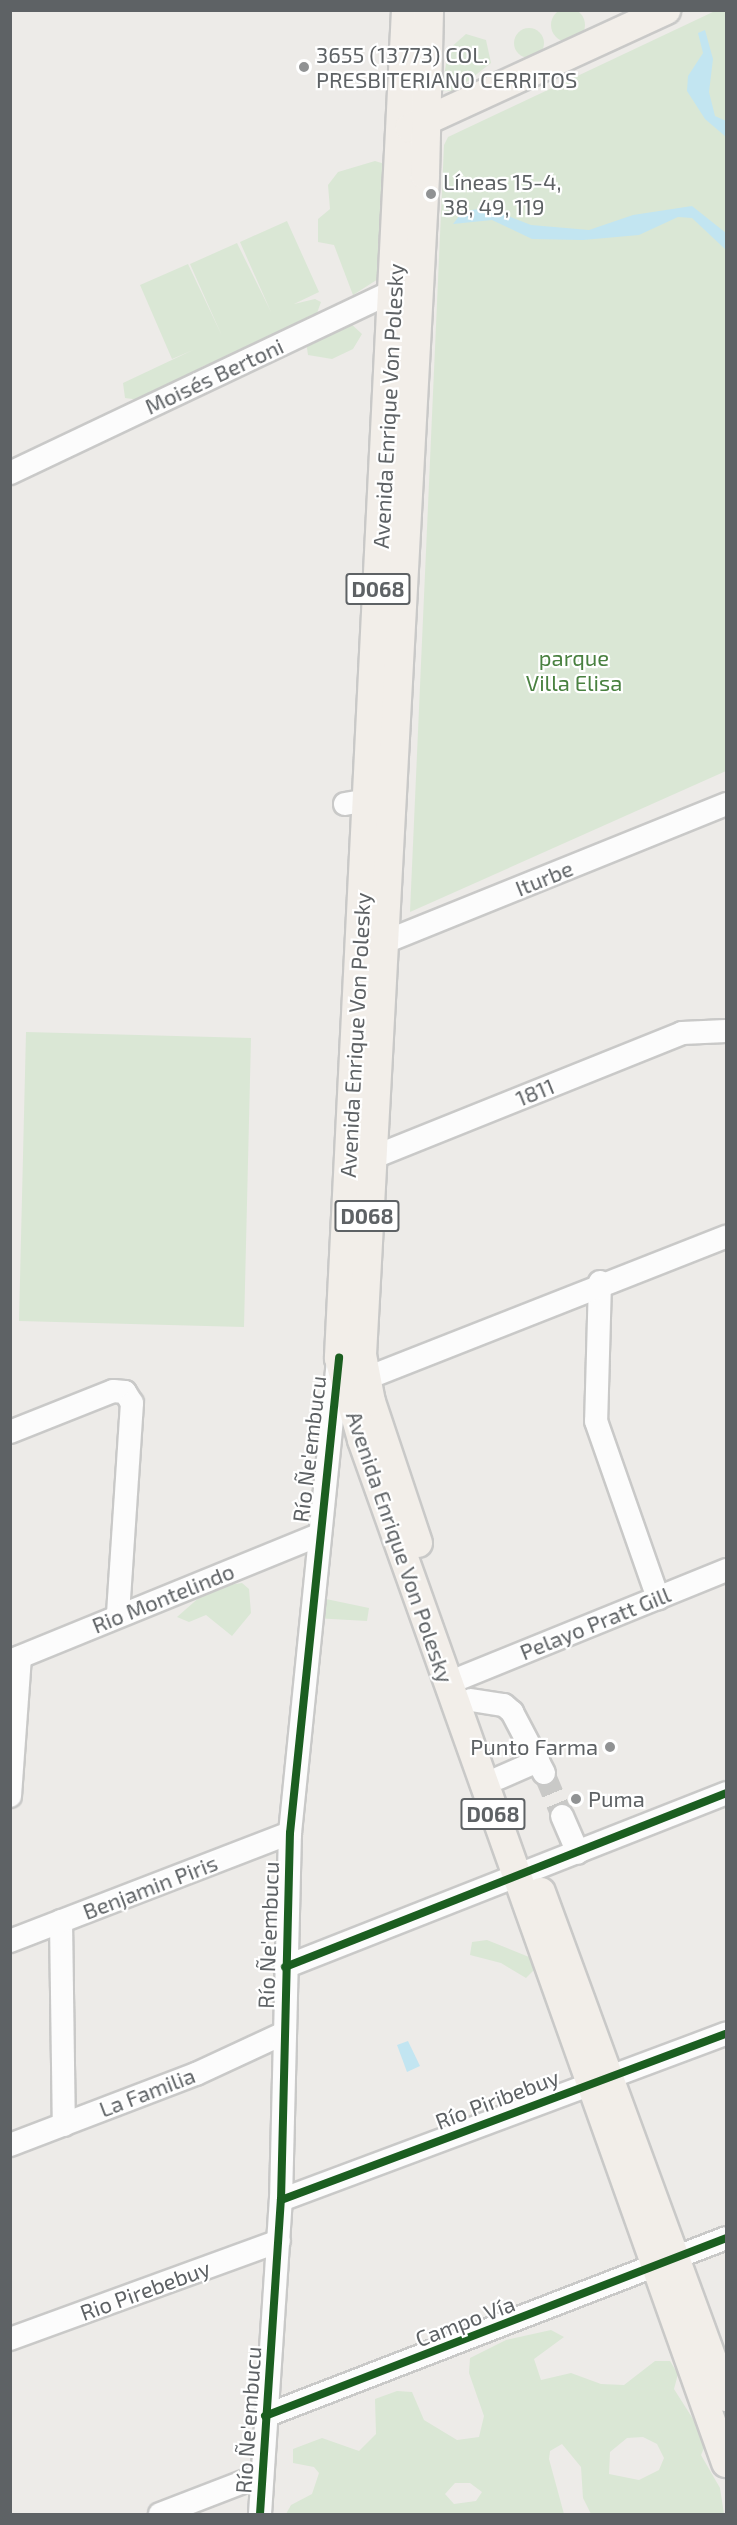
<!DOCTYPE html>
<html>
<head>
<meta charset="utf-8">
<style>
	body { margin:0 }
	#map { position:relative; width:737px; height:2525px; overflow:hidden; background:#edebe8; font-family:"Exo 2",sans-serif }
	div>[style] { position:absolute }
	.green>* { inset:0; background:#dae7d5 }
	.round { border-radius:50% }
	.water>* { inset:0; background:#c2e5f1 }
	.minor-tunnel>* { height:22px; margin-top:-11px; transform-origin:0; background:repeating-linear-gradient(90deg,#c9c9c7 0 22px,transparent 0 33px) }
	.roads { filter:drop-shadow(2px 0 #c9c9c8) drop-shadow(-2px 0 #c9c9c8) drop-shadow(0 2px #c9c9c8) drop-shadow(0 -2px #c9c9c8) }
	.minor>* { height:22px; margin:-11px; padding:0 11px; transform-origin:11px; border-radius:11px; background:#fcfcfc }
	.major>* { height:28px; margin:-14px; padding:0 14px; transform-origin:14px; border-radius:14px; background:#f2eee9 }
	.cycleway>* { height:8px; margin:-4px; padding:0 4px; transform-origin:4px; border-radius:4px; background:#1b5e20 }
	.dots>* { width:16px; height:16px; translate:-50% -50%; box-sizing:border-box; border:3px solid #fff; border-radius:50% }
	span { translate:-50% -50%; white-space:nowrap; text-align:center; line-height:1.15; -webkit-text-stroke:4.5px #fff; paint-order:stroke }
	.shield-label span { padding:2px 4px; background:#fff; border:2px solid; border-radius:4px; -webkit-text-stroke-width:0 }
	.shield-label { font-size:21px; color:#5e6265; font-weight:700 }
	.poi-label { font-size:22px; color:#5e6265 }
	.left { translate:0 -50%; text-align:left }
	.right { translate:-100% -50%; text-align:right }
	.street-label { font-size:22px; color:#5e6265 }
	.park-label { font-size:22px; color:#498140 }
	.frame { position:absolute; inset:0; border:12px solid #5e6265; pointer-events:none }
</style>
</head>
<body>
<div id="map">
	<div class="green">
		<i class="round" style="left:551px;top:8px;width:34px;height:34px"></i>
		<i style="clip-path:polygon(715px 11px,726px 11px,726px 771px,410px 912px,444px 145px,448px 137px)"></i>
		<i class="round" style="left:514px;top:28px;width:30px;height:30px"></i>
		<i style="clip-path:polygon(466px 34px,486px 40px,491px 63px,455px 91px,441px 91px,449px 49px)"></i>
		<i style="clip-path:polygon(375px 161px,388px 165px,386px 274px,353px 295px,334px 245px,318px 242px,318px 219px,330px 209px,328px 185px,338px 172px)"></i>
		<i style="clip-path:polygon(287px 221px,319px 292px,294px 304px,315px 299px,321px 302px,316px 316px,348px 321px,362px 334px,353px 349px,332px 359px,308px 355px,305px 335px,203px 366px,170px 389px,140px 400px,125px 398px,123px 383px,193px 350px,172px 359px,140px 285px,188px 264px,222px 336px,190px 264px,237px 243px,271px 312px,240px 242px)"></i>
		<i style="clip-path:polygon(26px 1032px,251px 1038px,244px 1327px,19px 1321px)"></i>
		<i style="clip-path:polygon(242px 1583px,249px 1589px,251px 1613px,232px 1636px,206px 1615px,189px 1622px,177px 1617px,210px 1588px)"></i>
		<i style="clip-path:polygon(326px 1599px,369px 1608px,367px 1621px,314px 1618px,314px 1605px)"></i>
		<i style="clip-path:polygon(487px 1940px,534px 1959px,534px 1970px,526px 1978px,501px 1963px,470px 1955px,472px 1942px)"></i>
		<i style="clip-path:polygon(evenodd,551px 2330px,564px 2337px,534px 2359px,541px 2380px,571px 2373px,601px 2384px,624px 2385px,655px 2361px,670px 2361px,678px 2374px,674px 2389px,707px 2441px,701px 2455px,720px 2488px,724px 2514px,591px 2514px,583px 2498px,581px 2467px,562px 2444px,550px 2451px,549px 2459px,564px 2514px,286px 2514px,291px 2505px,312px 2494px,319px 2473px,314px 2467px,293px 2463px,293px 2449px,322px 2438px,359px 2451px,376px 2434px,375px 2399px,397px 2391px,412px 2392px,424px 2420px,457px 2440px,479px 2437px,484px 2416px,469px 2373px,470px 2358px,506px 2340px,551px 2330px,627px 2438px,643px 2437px,657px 2444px,664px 2458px,659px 2470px,639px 2480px,609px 2474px,610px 2452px,627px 2438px,551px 2330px,455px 2483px,470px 2483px,482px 2492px,476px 2501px,454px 2504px,445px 2494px,455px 2483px)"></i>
	</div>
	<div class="water">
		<i style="clip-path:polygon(705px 30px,713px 59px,709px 92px,715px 116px,726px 121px,726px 137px,705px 119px,687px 91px,688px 76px,703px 53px,698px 33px)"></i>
		<i style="clip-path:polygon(692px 206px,726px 233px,726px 250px,692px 218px,678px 217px,639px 235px,583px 240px,532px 239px,492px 220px,453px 224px,463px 211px,488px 208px,531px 225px,589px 230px,633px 215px)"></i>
		<i style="clip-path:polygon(408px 2041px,420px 2066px,407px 2072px,397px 2045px)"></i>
	</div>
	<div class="minor-tunnel">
		<i style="left:544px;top:1773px;width:47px;rotate:67.3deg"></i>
	</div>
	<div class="roads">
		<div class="minor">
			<i style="left:10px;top:473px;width:435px;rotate:-25.4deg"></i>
			<i style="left:345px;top:804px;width:23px;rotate:-10deg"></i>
			<i style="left:370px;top:948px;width:384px;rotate:-22deg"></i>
			<i style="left:359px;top:1163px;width:348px;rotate:-21.9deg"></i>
			<i style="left:682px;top:1033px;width:44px;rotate:-2.6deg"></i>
			<i style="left:600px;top:1282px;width:139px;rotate:91.6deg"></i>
			<i style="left:596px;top:1421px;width:188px;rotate:70.7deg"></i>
			<i style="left:352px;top:1384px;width:402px;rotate:-21.5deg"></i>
			<i style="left:10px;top:1432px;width:111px;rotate:-21.7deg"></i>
			<i style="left:113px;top:1391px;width:12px;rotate:5deg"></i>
			<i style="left:125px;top:1392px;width:13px;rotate:58deg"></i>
			<i style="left:132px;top:1403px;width:212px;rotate:93.8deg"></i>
			<i style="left:10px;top:1661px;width:331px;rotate:-22.2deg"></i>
			<i style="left:463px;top:1677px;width:284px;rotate:-22.1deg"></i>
			<i style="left:471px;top:1700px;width:33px;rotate:9deg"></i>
			<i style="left:504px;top:1705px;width:11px;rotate:41deg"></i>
			<i style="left:512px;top:1712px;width:69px;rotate:62.3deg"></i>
			<i style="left:499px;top:1778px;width:43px;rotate:-23.6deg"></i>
			<i style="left:10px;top:1796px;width:139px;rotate:-85.9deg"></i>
			<i style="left:562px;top:1816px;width:40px;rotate:66.6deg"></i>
			<i style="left:61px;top:1921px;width:204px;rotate:89.2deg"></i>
			<i style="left:10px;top:1941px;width:300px;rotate:-21.1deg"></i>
			<i style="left:285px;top:1967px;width:474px;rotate:-21.5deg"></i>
			<i style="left:10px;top:2145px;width:199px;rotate:-20.9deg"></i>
			<i style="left:196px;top:2074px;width:95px;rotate:-24.9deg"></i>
			<i style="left:281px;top:2200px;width:475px;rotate:-20.5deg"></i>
			<i style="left:10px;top:2339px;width:286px;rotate:-20deg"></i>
			<i style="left:265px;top:2416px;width:494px;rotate:-21.1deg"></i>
			<i style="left:160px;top:2514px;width:108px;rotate:-21.1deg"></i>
			<i style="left:260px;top:2514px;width:315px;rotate:-86.2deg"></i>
			<i style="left:281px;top:2200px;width:367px;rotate:-88.6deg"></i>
			<i style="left:290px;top:1833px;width:471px;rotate:-84.2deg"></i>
		</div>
		<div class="major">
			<i style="left:406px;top:10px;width:1350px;rotate:92.85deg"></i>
			<i style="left:339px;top:1358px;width:85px;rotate:74.3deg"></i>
			<i style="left:362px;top:1440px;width:1086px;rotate:70.41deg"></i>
			<i style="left:410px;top:128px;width:282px;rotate:-24.7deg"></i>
			<i style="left:418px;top:1543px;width:149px;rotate:-108.4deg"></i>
			<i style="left:371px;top:1402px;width:48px;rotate:-100.8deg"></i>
			<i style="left:362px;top:1355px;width:1182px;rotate:-86.94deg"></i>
			<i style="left:425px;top:175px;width:165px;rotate:-88.6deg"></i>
			<i style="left:541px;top:1892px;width:538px;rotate:69.88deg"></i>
		</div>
	</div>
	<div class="cycleway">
		<i style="left:285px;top:1967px;width:474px;rotate:-21.5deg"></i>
		<i style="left:281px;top:2200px;width:475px;rotate:-20.5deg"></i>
		<i style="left:265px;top:2416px;width:494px;rotate:-21.1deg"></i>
		<i style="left:260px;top:2514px;width:315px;rotate:-86.2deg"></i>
		<i style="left:281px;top:2200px;width:367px;rotate:-88.6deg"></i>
		<i style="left:290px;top:1833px;width:478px;rotate:-84.1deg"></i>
	</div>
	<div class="dots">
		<i style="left:304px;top:67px;background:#909293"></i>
		<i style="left:431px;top:194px;background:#909293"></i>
		<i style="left:610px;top:1747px;background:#909293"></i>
		<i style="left:576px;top:1799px;background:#909293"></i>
	</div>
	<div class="shield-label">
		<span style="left:378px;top:589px">D068</span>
		<span style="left:367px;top:1216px">D068</span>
		<span style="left:493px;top:1814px">D068</span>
	</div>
	<div class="poi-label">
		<span class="left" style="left:316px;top:67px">3655 (13773) COL.<br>PRESBITERIANO CERRITOS</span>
		<span class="left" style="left:443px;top:194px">Líneas 15-4,<br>38, 49, 119</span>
		<span class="right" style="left:598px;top:1747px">Punto Farma</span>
		<span class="left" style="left:588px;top:1799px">Puma</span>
	</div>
	<div class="street-label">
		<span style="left:214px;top:376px;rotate:-25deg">Moisés Bertoni</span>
		<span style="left:388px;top:406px;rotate:-87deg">Avenida Enrique Von Polesky</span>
		<span style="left:544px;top:878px;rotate:-22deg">Iturbe</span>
		<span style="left:355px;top:1035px;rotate:-87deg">Avenida Enrique Von Polesky</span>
		<span style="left:535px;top:1092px;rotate:-22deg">1811</span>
		<span style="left:309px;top:1449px;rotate:-83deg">Río Ñe'embucu</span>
		<span style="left:400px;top:1547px;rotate:71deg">Avenida Enrique Von Polesky</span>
		<span style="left:163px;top:1598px;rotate:-22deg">Rio Montelindo</span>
		<span style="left:595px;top:1623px;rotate:-22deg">Pelayo Pratt Gill</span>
		<span style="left:150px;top:1887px;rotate:-21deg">Benjamin Piris</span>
		<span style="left:268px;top:1935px;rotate:-88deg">Río Ñe'embucu</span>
		<span style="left:147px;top:2092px;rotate:-21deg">La Familia</span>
		<span style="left:497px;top:2099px;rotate:-21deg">Río Piribebuy</span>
		<span style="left:145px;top:2290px;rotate:-20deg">Rio Pirebebuy</span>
		<span style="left:465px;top:2321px;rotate:-21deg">Campo Vía</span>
		<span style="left:248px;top:2420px;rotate:-86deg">Río Ñe'embucu</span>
	</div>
	<div class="park-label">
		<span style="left:574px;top:670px">parque<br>Villa Elisa</span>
	</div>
	<div class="frame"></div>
</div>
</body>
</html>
